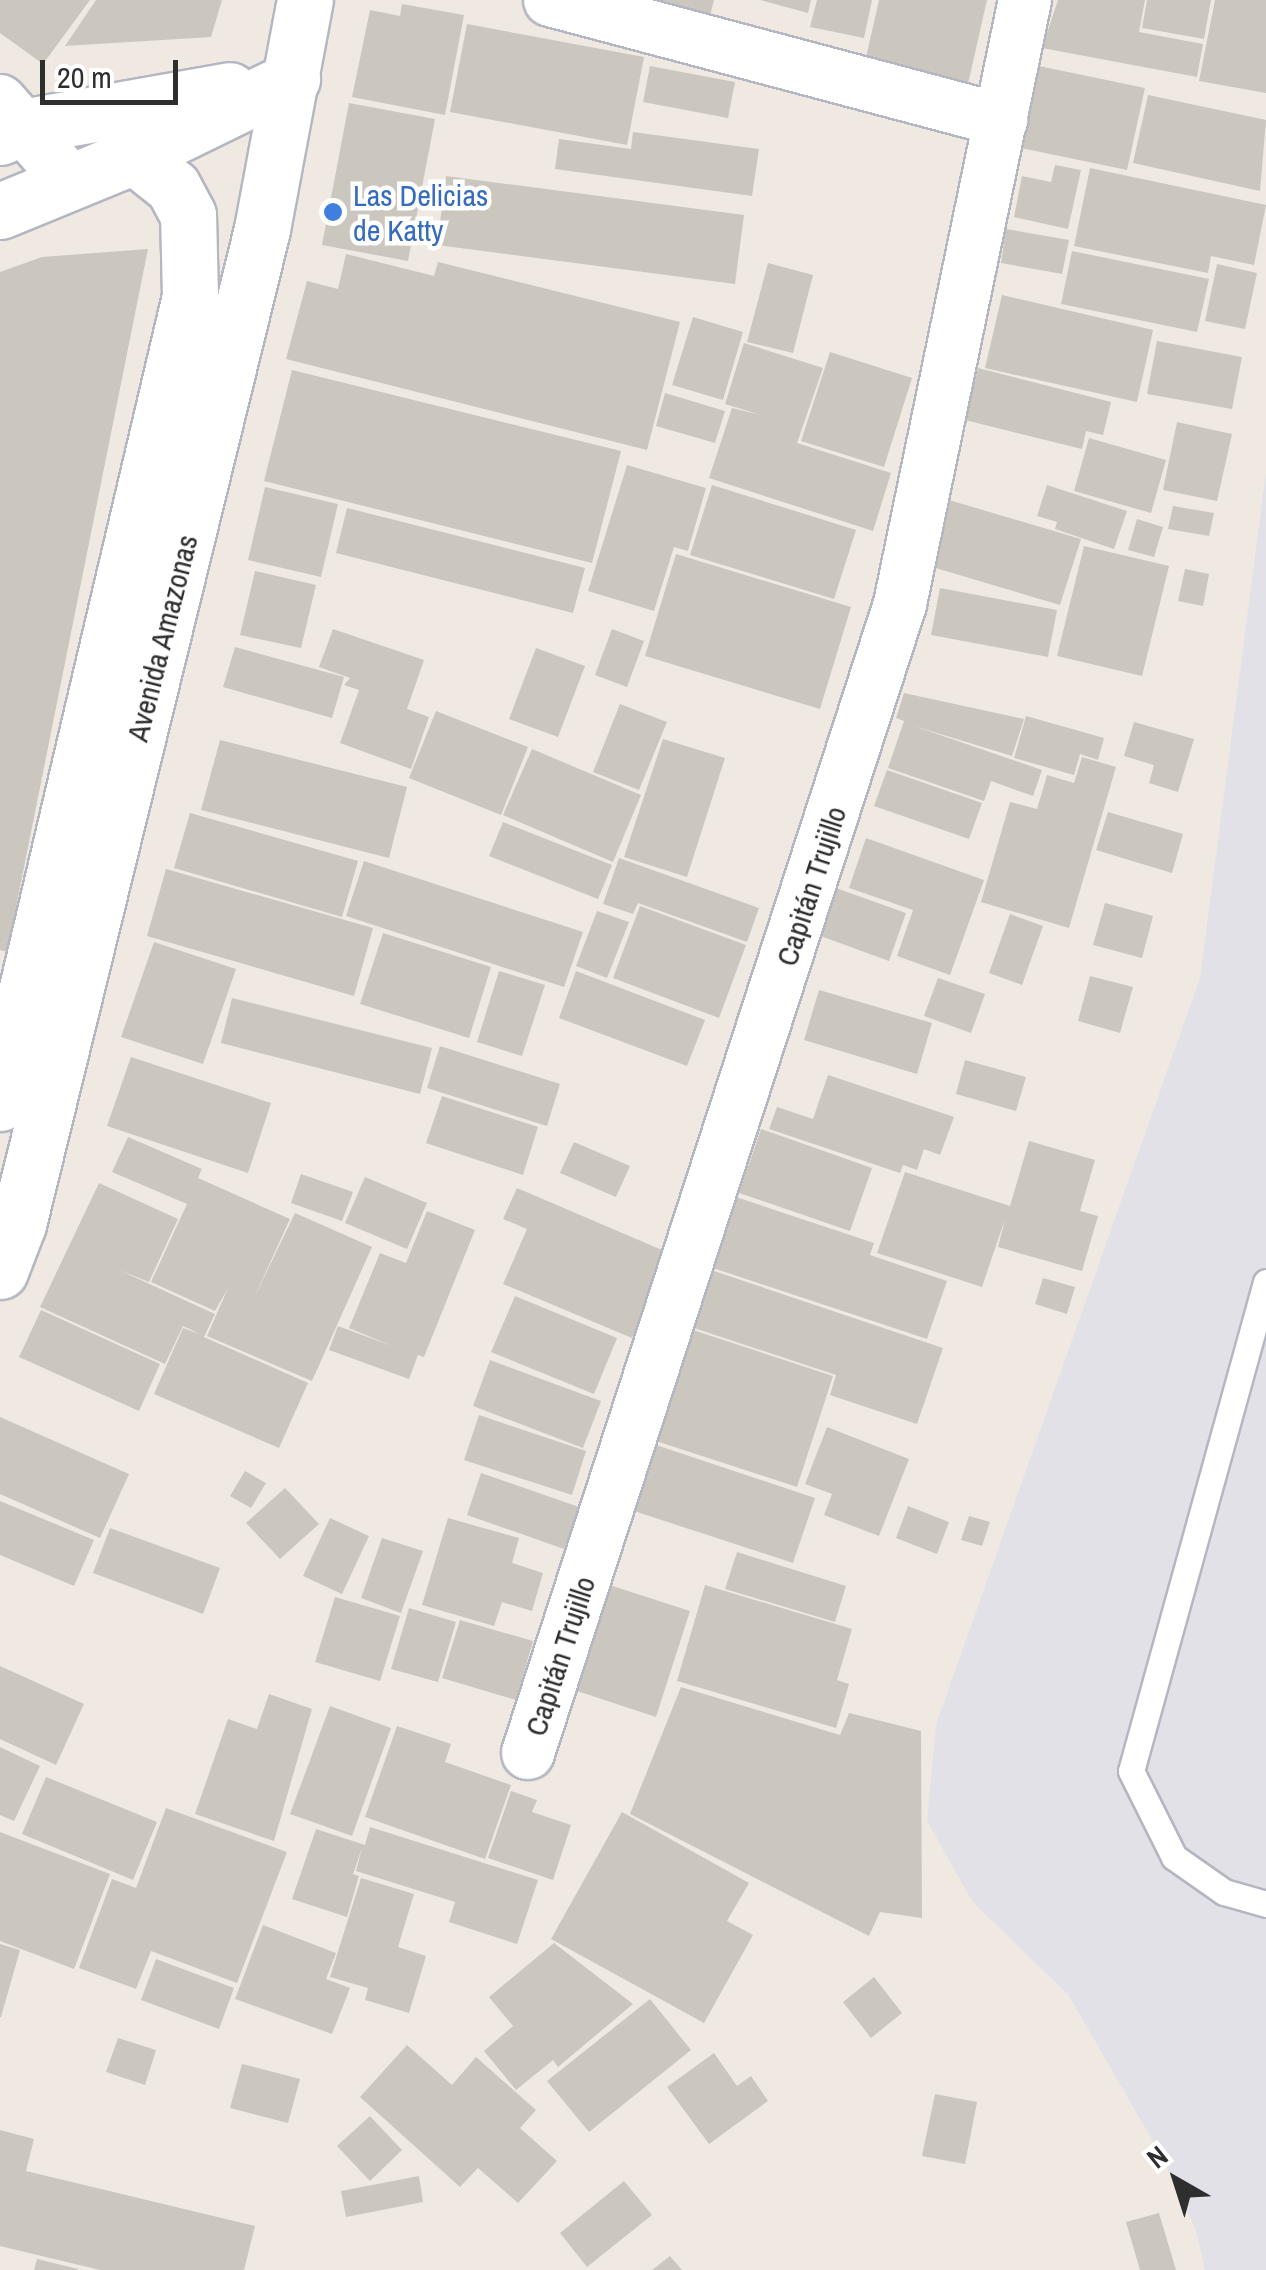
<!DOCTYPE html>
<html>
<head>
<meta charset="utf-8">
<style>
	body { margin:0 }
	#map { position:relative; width:1266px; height:2270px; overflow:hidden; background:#efe9e1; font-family:"Archivo Narrow",sans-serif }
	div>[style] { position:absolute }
	.industrial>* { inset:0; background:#e3e1e8 }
	.building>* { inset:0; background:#cbc7bf }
	.roads { filter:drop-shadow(2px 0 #b4b7c1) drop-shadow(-2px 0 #b4b7c1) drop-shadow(0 2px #b4b7c1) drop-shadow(0 -2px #b4b7c1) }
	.service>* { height:25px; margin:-12.5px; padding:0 12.5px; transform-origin:12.5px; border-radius:12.5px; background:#fff }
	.minor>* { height:52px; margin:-26px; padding:0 26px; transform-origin:26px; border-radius:26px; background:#fff }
	.secondary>* { height:55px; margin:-27.5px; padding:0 27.5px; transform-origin:27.5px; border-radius:27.5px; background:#fff }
	.dots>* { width:28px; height:28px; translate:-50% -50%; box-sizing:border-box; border:5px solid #fff; border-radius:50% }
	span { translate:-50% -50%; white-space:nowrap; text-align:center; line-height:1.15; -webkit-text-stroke:9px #fff; paint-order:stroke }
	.shop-label { font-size:30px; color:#366cbe }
	.left { translate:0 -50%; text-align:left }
	.street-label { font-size:30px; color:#2e2e2e }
	.north { position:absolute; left:1126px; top:2130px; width:100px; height:100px; -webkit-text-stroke:8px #fff; paint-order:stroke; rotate:321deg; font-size:28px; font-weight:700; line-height:40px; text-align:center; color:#2e2e2e }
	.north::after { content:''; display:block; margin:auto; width:35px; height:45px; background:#2e2e2e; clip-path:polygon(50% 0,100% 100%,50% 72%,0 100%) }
	.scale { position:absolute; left:40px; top:60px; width:138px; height:45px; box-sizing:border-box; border:5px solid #2e2e2e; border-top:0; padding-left:12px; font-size:30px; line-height:35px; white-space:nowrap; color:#2e2e2e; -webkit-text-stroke:8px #fff; paint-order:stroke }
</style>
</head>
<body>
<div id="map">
	<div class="industrial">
		<i style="clip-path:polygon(1266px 472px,1266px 2270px,1205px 2270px,1196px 2230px,1161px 2155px,1069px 1996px,972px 1901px,927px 1821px,936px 1725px,1200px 978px)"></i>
	</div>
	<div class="building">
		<i style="clip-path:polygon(0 0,90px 0,43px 64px,0 33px)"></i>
		<i style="clip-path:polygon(96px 0,222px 0,211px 37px,65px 46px)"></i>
		<i style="clip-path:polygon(613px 0,714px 0,707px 27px)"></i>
		<i style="clip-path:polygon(760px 0,811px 0,808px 13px)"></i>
		<i style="clip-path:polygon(817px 0,872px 0,864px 38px,810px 27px)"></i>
		<i style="clip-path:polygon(879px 0,987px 0,968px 84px,865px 62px)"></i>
		<i style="clip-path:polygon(1058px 0,1145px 0,1139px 32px,1203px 44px,1197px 77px,1042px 48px)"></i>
		<i style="clip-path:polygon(1147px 0,1211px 0,1204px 39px,1142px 28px)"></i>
		<i style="clip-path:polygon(1215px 0,1266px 0,1266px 93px,1199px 81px)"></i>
		<i style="clip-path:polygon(402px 4px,464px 15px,445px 115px,352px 97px,370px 10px,400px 16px)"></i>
		<i style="clip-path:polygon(467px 24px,644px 57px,627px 145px,450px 112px)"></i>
		<i style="clip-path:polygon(650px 66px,735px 82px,728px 118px,643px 102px)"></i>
		<i style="clip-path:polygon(1039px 66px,1145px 88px,1127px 170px,1021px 148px)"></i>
		<i style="clip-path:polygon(1148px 95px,1266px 120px,1260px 191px,1133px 163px)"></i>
		<i style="clip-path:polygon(349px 103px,435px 119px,408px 261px,322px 245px)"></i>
		<i style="clip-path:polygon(633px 132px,759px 149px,752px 196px,555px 169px,559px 139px,631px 149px)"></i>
		<i style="clip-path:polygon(1055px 165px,1081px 170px,1068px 229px,1014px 217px,1022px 176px,1051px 182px)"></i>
		<i style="clip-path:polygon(1090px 168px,1266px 205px,1254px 265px,1211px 256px,1208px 273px,1074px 246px)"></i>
		<i style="clip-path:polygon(446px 176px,744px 215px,735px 284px,437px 245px)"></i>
		<i style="clip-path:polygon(1006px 229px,1069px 240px,1062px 274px,1001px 263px)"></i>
		<i style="clip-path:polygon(148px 249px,7px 952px,0 950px,0 272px,42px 257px)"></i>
		<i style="clip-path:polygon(1072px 251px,1209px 279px,1197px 332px,1061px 304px)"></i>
		<i style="clip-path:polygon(346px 254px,434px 276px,438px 262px,680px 322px,647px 450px,286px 359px,307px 281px,338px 289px)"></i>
		<i style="clip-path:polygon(768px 263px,813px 275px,793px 353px,747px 342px)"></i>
		<i style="clip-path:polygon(1217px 264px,1257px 273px,1245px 329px,1205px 321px)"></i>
		<i style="clip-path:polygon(1002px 295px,1153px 330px,1137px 402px,985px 368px)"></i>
		<i style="clip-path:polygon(693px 317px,743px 332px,723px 400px,672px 385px)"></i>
		<i style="clip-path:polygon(1157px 341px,1242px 357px,1232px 409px,1147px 394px)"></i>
		<i style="clip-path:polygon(744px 343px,823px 368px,797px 443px,891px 473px,873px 531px,709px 478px,732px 408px,761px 415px,725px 404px)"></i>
		<i style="clip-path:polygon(830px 352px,912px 378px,884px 467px,801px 441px)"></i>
		<i style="clip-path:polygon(978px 368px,1111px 402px,1103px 435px,1086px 431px,1082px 449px,965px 420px)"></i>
		<i style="clip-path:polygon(292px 370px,621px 451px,592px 563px,264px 481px)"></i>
		<i style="clip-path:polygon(665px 393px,725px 411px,715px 443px,656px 426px)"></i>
		<i style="clip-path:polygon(1177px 422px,1232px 434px,1217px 501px,1163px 490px)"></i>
		<i style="clip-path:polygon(1089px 438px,1166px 460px,1151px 513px,1074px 491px)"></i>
		<i style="clip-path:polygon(627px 465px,706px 488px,688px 551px,674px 547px,654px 611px,588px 591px)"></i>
		<i style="clip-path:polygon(712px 485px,856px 530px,834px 599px,690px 555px)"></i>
		<i style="clip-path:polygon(1047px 485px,1127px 511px,1114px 549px,1055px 529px,1057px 522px,1037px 516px)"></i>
		<i style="clip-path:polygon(265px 487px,338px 504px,321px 577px,248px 560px)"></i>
		<i style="clip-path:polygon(949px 500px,1081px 539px,1060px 605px,929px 566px)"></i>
		<i style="clip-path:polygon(1173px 506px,1214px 513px,1209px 536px,1168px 529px)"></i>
		<i style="clip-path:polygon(347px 508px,585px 568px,573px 613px,336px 553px)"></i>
		<i style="clip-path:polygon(1137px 519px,1163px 527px,1154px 557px,1128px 550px)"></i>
		<i style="clip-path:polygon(1084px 546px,1169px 566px,1142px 676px,1057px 656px)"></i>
		<i style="clip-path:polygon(676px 554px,851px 607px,820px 709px,645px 656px)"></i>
		<i style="clip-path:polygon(1185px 569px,1209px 574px,1203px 606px,1178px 601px)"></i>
		<i style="clip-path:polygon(255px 571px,316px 585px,301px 648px,240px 635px)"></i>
		<i style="clip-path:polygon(940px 588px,1057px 610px,1048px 657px,931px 635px)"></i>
		<i style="clip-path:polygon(333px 629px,424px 660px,407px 709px,429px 717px,411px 769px,340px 743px,359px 690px,344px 685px,350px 678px,319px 667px)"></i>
		<i style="clip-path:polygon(612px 629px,644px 641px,627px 687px,595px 675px)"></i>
		<i style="clip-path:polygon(235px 647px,344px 677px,332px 718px,223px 687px)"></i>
		<i style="clip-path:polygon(536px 648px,585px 666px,558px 737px,509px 719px)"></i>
		<i style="clip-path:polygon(904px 693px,1024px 719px,1012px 756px,914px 726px,1042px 770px,1033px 796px,991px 781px,984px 801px,888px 768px,904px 721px,896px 718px)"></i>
		<i style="clip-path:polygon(620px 704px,667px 722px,639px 790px,593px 772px)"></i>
		<i style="clip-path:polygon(436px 711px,528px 747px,501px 815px,409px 778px)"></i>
		<i style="clip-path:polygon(1026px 716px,1104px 738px,1098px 760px,1080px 754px,1074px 775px,1014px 758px)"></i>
		<i style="clip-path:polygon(1134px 722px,1194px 739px,1178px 792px,1149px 783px,1154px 765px,1124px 756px)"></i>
		<i style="clip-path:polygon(663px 739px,725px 758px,687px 877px,624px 857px)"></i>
		<i style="clip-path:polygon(220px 740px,407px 787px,389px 858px,201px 810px)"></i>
		<i style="clip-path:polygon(532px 749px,641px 795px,613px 862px,503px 815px)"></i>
		<i style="clip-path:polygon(1082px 757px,1116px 767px,1069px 928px,981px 902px,1010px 802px,1037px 809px,1047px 775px,1074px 783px)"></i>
		<i style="clip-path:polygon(887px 770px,982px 803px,969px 839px,874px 806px)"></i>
		<i style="clip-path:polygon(1108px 812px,1183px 834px,1172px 873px,1096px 850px)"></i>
		<i style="clip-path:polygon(190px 813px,358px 861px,342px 917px,174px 868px)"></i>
		<i style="clip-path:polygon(503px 822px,612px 865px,598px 899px,489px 856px)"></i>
		<i style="clip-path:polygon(866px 838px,984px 880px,950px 975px,897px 956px,913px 910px,849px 888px)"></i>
		<i style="clip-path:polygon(619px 858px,759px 908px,747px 942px,638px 903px,633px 914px,603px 904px)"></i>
		<i style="clip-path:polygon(364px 861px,583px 932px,564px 987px,346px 916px)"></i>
		<i style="clip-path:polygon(166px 869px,373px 928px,354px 996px,147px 936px)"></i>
		<i style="clip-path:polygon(833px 887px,906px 913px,889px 961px,815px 934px)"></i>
		<i style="clip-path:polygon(1105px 903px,1153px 916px,1142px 958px,1093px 945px)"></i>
		<i style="clip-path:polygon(640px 906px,746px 945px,719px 1018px,613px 978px)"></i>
		<i style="clip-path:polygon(597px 911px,629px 922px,607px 978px,576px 966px)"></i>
		<i style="clip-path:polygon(1010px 914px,1043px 926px,1022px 985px,989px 973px)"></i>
		<i style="clip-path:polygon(383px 933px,491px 967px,469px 1038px,360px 1004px)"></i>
		<i style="clip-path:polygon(154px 942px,236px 969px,203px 1064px,121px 1037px)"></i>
		<i style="clip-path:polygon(499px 971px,545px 985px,522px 1056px,477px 1042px)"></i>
		<i style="clip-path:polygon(576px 971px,705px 1020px,687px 1066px,559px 1018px)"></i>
		<i style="clip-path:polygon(1090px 976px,1133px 987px,1120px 1033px,1078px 1021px)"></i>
		<i style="clip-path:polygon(938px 978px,985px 994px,971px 1033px,924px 1016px)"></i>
		<i style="clip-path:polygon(819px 990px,932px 1023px,917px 1074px,804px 1040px)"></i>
		<i style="clip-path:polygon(232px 998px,432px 1048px,420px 1094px,221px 1043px)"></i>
		<i style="clip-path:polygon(440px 1046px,560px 1084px,547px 1126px,427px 1088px)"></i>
		<i style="clip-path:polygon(131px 1057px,271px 1103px,248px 1173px,107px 1126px)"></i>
		<i style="clip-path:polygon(965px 1060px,1026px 1077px,1016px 1111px,956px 1094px)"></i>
		<i style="clip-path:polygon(828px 1075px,954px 1117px,940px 1155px,924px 1149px,917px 1170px,903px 1165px,900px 1173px,769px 1129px,777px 1107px,813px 1119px)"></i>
		<i style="clip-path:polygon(442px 1096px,538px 1127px,523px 1175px,426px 1143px)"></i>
		<i style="clip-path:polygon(761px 1129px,872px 1168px,850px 1231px,739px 1193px)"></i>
		<i style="clip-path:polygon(128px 1137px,202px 1169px,198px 1178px,290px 1219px,253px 1300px,295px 1213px,372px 1247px,312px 1381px,207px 1336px,228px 1288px,215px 1311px,151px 1282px,187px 1204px,112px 1172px)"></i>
		<i style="clip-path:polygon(1029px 1141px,1095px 1160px,1080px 1211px,1098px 1216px,1082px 1271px,998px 1247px,1005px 1219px,982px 1287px,877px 1253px,905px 1172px,1010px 1206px)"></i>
		<i style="clip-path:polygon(574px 1142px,630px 1166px,616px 1197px,560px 1173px)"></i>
		<i style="clip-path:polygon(301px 1174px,353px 1192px,342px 1221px,291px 1203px)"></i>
		<i style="clip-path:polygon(365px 1177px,427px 1203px,407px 1249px,345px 1223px)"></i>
		<i style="clip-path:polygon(99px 1183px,178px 1219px,149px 1282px,119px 1270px,215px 1314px,204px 1337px,308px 1383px,279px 1448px,154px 1394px,183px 1328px,200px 1334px,183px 1326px,165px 1364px,40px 1307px)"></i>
		<i style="clip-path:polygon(517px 1188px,669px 1253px,632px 1338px,503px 1284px,527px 1229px,503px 1219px)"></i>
		<i style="clip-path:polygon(736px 1197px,874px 1243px,870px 1255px,947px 1281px,927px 1339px,713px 1268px)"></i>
		<i style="clip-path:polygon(427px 1211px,475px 1230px,424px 1357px,418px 1355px,409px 1379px,329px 1350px,338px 1326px,392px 1346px,349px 1328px,380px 1253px,406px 1263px)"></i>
		<i style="clip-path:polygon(708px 1269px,943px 1348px,917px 1424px,830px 1395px,836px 1375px,688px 1326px)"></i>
		<i style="clip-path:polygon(1043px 1278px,1075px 1287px,1067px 1314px,1035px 1304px)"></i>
		<i style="clip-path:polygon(515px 1296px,617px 1338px,594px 1394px,491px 1352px)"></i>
		<i style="clip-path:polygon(41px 1310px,160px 1364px,139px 1411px,19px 1357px)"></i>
		<i style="clip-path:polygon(693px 1330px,833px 1376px,797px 1487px,656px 1441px)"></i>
		<i style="clip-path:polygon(490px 1360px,601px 1401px,583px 1448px,473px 1406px)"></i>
		<i style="clip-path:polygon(479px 1415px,586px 1451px,572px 1495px,464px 1460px)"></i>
		<i style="clip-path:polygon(0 1417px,129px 1474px,100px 1538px,0 1494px)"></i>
		<i style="clip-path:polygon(827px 1427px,909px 1459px,879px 1536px,824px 1515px,832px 1494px,805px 1484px)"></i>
		<i style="clip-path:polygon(653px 1444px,815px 1498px,793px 1563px,631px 1510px)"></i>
		<i style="clip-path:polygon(245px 1471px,266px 1483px,251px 1508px,230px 1496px)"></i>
		<i style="clip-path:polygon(481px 1473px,579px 1507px,564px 1549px,467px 1515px)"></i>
		<i style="clip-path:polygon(285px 1488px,319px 1524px,280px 1559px,246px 1523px)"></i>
		<i style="clip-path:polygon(0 1501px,94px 1540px,74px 1586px,0 1555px)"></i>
		<i style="clip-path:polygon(908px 1506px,949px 1522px,937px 1554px,896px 1538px)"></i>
		<i style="clip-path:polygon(969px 1516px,990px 1522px,982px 1546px,961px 1540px)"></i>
		<i style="clip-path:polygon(330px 1518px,369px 1536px,342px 1594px,303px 1576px)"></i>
		<i style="clip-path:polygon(448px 1518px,519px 1538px,512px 1563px,543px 1573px,532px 1611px,502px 1602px,494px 1626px,422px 1605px)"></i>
		<i style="clip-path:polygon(110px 1528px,220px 1568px,203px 1614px,93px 1573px)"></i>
		<i style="clip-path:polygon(382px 1538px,423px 1551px,401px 1613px,361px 1598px)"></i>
		<i style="clip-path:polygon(737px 1552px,846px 1586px,835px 1622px,725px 1589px)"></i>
		<i style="clip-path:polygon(597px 1581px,690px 1611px,656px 1717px,562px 1686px)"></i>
		<i style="clip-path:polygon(705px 1585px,852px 1629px,837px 1680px,849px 1684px,836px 1728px,677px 1681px)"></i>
		<i style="clip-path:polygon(335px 1597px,400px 1616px,380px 1681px,315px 1662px)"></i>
		<i style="clip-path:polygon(409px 1608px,456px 1622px,438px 1682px,391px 1669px)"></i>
		<i style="clip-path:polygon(460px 1620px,533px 1641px,516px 1700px,442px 1678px)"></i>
		<i style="clip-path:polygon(0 1666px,84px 1704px,56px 1765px,0 1739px)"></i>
		<i style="clip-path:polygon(681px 1687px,840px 1735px,849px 1713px,921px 1731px,922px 1918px,880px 1912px,869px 1936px,630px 1814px)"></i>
		<i style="clip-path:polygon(269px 1694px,312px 1709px,274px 1841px,195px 1814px,228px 1719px,257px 1729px)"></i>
		<i style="clip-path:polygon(330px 1706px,391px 1728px,352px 1836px,290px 1814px)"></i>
		<i style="clip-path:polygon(397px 1726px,451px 1744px,445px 1762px,511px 1785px,485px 1859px,365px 1817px)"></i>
		<i style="clip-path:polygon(0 1747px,40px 1766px,14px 1821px,0 1815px)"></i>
		<i style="clip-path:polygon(46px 1777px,157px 1822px,133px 1880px,22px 1834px)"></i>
		<i style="clip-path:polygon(511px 1791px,537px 1800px,532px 1812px,571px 1825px,553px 1880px,488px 1858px)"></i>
		<i style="clip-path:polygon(166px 1808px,287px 1852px,237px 1983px,151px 1951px,136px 1989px,79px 1968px,112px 1879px,136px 1888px)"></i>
		<i style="clip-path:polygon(622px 1812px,749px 1883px,727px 1921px,753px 1935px,704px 2023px,551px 1939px)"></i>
		<i style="clip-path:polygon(370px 1827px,538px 1880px,517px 1944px,449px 1922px,455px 1902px,356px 1871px,362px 1848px,353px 1874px,359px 1876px,347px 1917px,292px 1899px,316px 1829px,365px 1845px)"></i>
		<i style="clip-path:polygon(0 1832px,110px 1874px,74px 1969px,0 1941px)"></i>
		<i style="clip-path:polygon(361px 1878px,414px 1894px,398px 1947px,426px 1956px,409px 2013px,365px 2000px,368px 1988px,330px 1977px)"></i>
		<i style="clip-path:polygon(263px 1925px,336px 1953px,326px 1979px,350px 1988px,332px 2034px,235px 1999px)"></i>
		<i style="clip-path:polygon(554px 1943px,633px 2004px,558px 2067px,553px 2060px,516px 2090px,484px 2051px,513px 2026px,489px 1997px)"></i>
		<i style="clip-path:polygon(0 1944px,20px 1950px,1px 2017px,0 2017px)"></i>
		<i style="clip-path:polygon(156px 1959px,234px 1988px,219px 2029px,141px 2000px)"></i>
		<i style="clip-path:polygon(874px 1977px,902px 2013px,871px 2038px,843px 2002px)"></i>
		<i style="clip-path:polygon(650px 1999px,691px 2050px,589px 2132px,547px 2081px)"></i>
		<i style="clip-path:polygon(118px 2038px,156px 2050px,145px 2085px,106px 2072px)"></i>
		<i style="clip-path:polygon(407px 2045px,452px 2085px,476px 2057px,536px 2110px,520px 2128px,557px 2161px,518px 2203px,478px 2168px,460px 2187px,360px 2097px)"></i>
		<i style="clip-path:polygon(714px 2053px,737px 2086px,751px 2076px,768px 2101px,709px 2144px,667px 2087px)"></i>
		<i style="clip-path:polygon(242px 2064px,300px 2079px,288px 2123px,230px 2108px)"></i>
		<i style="clip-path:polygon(935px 2094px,977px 2102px,965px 2164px,922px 2156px)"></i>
		<i style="clip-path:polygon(370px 2116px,402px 2150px,370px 2181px,337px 2146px)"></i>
		<i style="clip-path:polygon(0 2130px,34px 2139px,26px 2171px,255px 2226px,244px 2270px,100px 2270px,0 2246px)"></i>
		<i style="clip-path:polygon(419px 2176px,423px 2202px,346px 2217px,341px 2191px)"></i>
		<i style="clip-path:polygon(624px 2181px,652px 2215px,587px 2267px,560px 2233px)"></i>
		<i style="clip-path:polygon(1159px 2213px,1176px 2270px,1140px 2270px,1126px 2222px)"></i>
		<i style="clip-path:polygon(670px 2256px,682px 2270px,652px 2270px)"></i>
		<i style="clip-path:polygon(37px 2259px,78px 2269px,78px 2270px,34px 2270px)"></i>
	</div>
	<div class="roads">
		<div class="service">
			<i style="left:1266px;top:1282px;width:507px;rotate:105.43deg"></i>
			<i style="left:1131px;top:1771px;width:96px;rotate:63.4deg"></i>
			<i style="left:1174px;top:1857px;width:61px;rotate:35deg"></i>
			<i style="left:1224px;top:1892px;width:44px;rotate:15.9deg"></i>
		</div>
		<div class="minor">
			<i style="left:550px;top:0;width:467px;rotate:14.9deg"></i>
			<i style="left:0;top:101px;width:106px;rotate:48.8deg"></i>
			<i style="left:528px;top:1753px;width:1208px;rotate:-72.06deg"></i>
			<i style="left:900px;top:604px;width:617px;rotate:-78.31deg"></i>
		</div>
		<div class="secondary">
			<i style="left:0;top:137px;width:23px;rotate:-25deg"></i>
			<i style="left:21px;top:127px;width:212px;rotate:-10deg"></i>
			<i style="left:0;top:211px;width:145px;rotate:-22.3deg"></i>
			<i style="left:134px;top:156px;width:176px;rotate:-26deg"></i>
			<i style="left:0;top:1103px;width:829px;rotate:-76.75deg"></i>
			<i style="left:190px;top:296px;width:81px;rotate:-91.4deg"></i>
			<i style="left:188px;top:215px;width:32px;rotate:-118deg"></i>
			<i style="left:173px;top:187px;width:50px;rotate:-141.5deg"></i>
			<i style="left:0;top:1271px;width:50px;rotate:-69deg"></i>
			<i style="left:18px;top:1224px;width:1024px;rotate:-76.22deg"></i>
			<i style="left:262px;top:229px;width:233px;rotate:-79.4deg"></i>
		</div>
	</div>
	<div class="dots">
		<i style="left:333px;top:212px;background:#3f7fe0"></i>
	</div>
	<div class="shop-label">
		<span class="left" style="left:353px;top:212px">Las Delicias<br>de Katty</span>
	</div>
	<div class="street-label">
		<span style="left:162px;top:638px;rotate:-76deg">Avenida Amazonas</span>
		<span style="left:811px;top:886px;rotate:-72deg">Capitán Trujillo</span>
		<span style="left:560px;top:1656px;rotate:-72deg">Capitán Trujillo</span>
	</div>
	<div class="north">N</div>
	<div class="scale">20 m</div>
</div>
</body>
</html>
